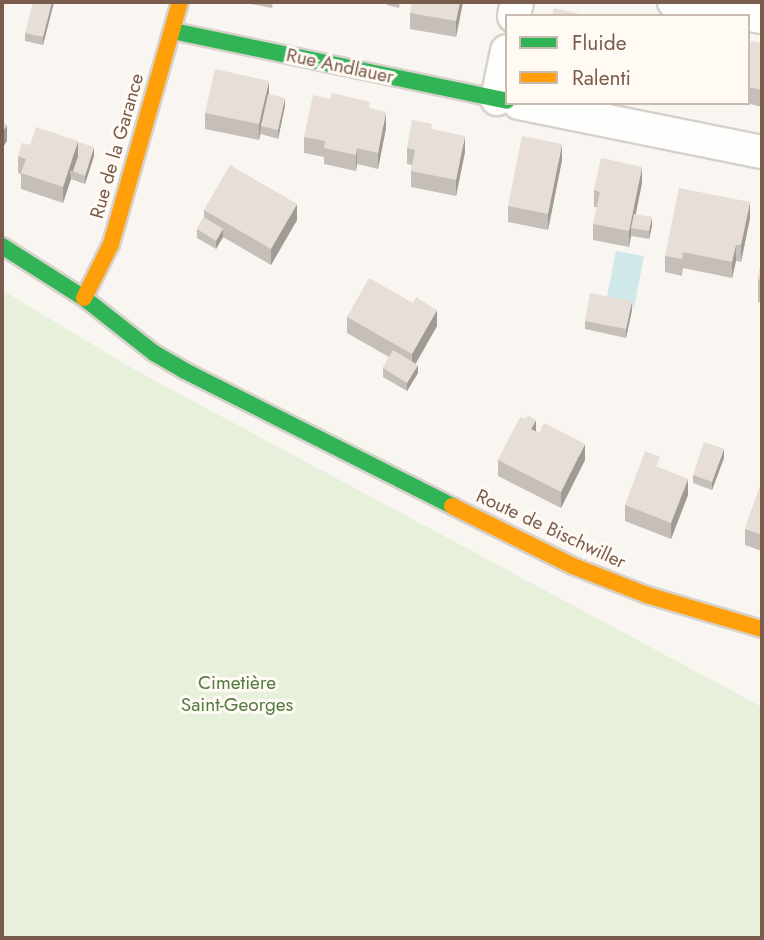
<!DOCTYPE html>
<html>
<head>
<meta charset="utf-8">
<style>
	body { margin:0 }
	#map { position:relative; width:764px; height:940px; overflow:hidden; background:#f9f5f0; font-family:Jost,sans-serif }
	div>[style] { position:absolute }
	.green>* { inset:0; background:#e7f0db }
	.water>* { inset:0; background:#d0e8ea }
	.roads { filter:drop-shadow(2px 0 #d7d1cb) drop-shadow(-2px 0 #d7d1cb) drop-shadow(0 2px #d7d1cb) drop-shadow(0 -2px #d7d1cb) }
	.street>* { height:32px; margin:-16px; padding:0 16px; transform-origin:16px; border-radius:16px; background:#fefefd }
	.fast>* { height:16px; margin:-8px; padding:0 8px; transform-origin:8px; border-radius:8px; background:#30b455 }
	.slow>* { height:16px; margin:-8px; padding:0 8px; transform-origin:8px; border-radius:8px; background:#ff9f0a }
	.wall>* { inset:0; background:#c6bfb9 }
	.shaded-wall>* { inset:0; background:#a19b96 }
	.building>* { inset:0; background:#e6ded7 }
	span { translate:-50% -50%; white-space:nowrap; text-align:center; line-height:1.15; -webkit-text-stroke:6px #fffaf3; paint-order:stroke }
	.street-label { font-size:19px; color:#7a5c4d }
	.park-label { font-size:19px; color:#537a41 }
	.frame { position:absolute; inset:0; border:4px solid #7a5c4d; pointer-events:none }
	.legend { position:absolute; left:505px; top:14px; width:245px; height:91px; box-sizing:border-box; background:#fffaf3; border:2px solid #cabbb1; margin:0; padding:9px 12px; list-style:none; font-size:21px; color:#7a5c4d }
	.legend li { display:flex; align-items:center; gap:14px; height:35px }
	.legend b { width:35px; border:2px solid #cabbb1 }
</style>
</head>
<body>
<div id="map">
	<div class="green">
		<i style="clip-path:polygon(2px 290px,137px 371px,762px 707px,762px 938px,2px 938px)"></i>
	</div>
	<div class="water">
		<i style="clip-path:polygon(616px 251px,644px 256px,634px 308px,606px 302px)"></i>
	</div>
	<div class="roads">
		<div class="street">
			<i style="left:674px;top:2px;width:89px;rotate:9.7deg"></i>
			<i style="left:514px;top:16px;width:14px;rotate:-78deg"></i>
			<i style="left:497px;top:99px;width:49px;rotate:-78.2deg"></i>
			<i style="left:519px;top:103px;width:248px;rotate:11.4deg"></i>
		</div>
		<div class="fast">
			<i style="left:173px;top:31px;width:341px;rotate:11.8deg"></i>
			<i style="left:2px;top:246px;width:97px;rotate:32.4deg"></i>
			<i style="left:84px;top:298px;width:89px;rotate:38.2deg"></i>
			<i style="left:154px;top:353px;width:36px;rotate:30deg"></i>
			<i style="left:185px;top:371px;width:299px;rotate:26.8deg"></i>
		</div>
		<div class="slow">
			<i style="left:84px;top:298px;width:60px;rotate:-63.4deg"></i>
			<i style="left:111px;top:244px;width:252px;rotate:-74.1deg"></i>
			<i style="left:452px;top:506px;width:135px;rotate:26.4deg"></i>
			<i style="left:573px;top:566px;width:79px;rotate:21.4deg"></i>
			<i style="left:647px;top:595px;width:120px;rotate:16.5deg"></i>
		</div>
	</div>
	<div class="wall">
		<i style="clip-path:polygon(54px 2px,43px 45px,25px 41px,25px 33px)"></i>
		<i style="clip-path:polygon(241px 2px,273px 2px,272px 8px)"></i>
		<i style="clip-path:polygon(387px 2px,400px 2px,399px 8px,387px 5px)"></i>
		<i style="clip-path:polygon(463px 2px,456px 37px,410px 29px,410px 13px)"></i>
		<i style="clip-path:polygon(762px 43px,762px 107px,747px 103px,748px 103px,748px 54px)"></i>
		<i style="clip-path:polygon(269px 95px,285px 106px,278px 139px,261px 134px,259px 140px,205px 129px,205px 113px)"></i>
		<i style="clip-path:polygon(370px 108px,386px 128px,378px 169px,357px 164px,356px 171px,324px 164px,324px 157px,304px 153px,304px 137px)"></i>
		<i style="clip-path:polygon(432px 129px,465px 152px,456px 196px,411px 187px,411px 171px,412px 165px,407px 164px,407px 148px)"></i>
		<i style="clip-path:polygon(30px 145px,94px 156px,85px 184px,71px 179px,63px 203px,21px 189px,21px 174px,18px 173px,18px 156px)"></i>
		<i style="clip-path:polygon(562px 160px,548px 230px,508px 222px,508px 206px)"></i>
		<i style="clip-path:polygon(642px 183px,635px 214px,652px 226px,649px 239px,631px 236px,629px 247px,593px 240px,593px 224px,597px 207px,594px 207px,594px 190px)"></i>
		<i style="clip-path:polygon(204px 210px,297px 220px,271px 265px,223px 237px,216px 249px,197px 238px,197px 229px,204px 217px)"></i>
		<i style="clip-path:polygon(750px 218px,741px 262px,736px 261px,732px 278px,683px 268px,682px 276px,665px 272px,665px 256px)"></i>
		<i style="clip-path:polygon(762px 256px,762px 303px,758px 302px,758px 279px)"></i>
		<i style="clip-path:polygon(413px 303px,437px 326px,416px 363px,418px 373px,407px 391px,383px 377px,383px 368px,389px 357px,347px 333px,347px 317px)"></i>
		<i style="clip-path:polygon(632px 310px,626px 338px,585px 329px,585px 321px)"></i>
		<i style="clip-path:polygon(536px 431px,585px 460px,561px 508px,498px 476px,498px 460px)"></i>
		<i style="clip-path:polygon(724px 458px,712px 490px,693px 483px,693px 475px)"></i>
		<i style="clip-path:polygon(660px 468px,688px 495px,671px 539px,625px 521px,625px 505px)"></i>
		<i style="clip-path:polygon(762px 481px,762px 551px,745px 545px,745px 529px)"></i>
	</div>
	<div class="shaded-wall">
		<i style="clip-path:polygon(52px 2px,54px 2px,43px 45px,43px 37px)"></i>
		<i style="clip-path:polygon(460px 2px,463px 2px,456px 37px,456px 21px)"></i>
		<i style="clip-path:polygon(269px 81px,269px 97px,261px 126px,259px 140px,259px 124px)"></i>
		<i style="clip-path:polygon(285px 98px,285px 106px,278px 139px,278px 130px)"></i>
		<i style="clip-path:polygon(386px 112px,386px 128px,378px 169px,378px 153px)"></i>
		<i style="clip-path:polygon(7px 125px,7px 141px,2px 149px,2px 133px)"></i>
		<i style="clip-path:polygon(465px 136px,465px 152px,456px 196px,456px 180px)"></i>
		<i style="clip-path:polygon(78px 141px,78px 157px,73px 171px,70px 171px,71px 179px,63px 203px,63px 187px)"></i>
		<i style="clip-path:polygon(562px 144px,562px 160px,548px 230px,548px 214px)"></i>
		<i style="clip-path:polygon(94px 147px,94px 156px,85px 184px,85px 176px)"></i>
		<i style="clip-path:polygon(357px 148px,357px 164px,356px 171px,356px 155px)"></i>
		<i style="clip-path:polygon(642px 167px,642px 183px,633px 228px,631px 228px,631px 236px,629px 247px,629px 231px)"></i>
		<i style="clip-path:polygon(750px 202px,750px 218px,741px 262px,741px 245px)"></i>
		<i style="clip-path:polygon(297px 204px,297px 220px,271px 265px,271px 249px)"></i>
		<i style="clip-path:polygon(652px 217px,652px 226px,649px 239px,649px 231px)"></i>
		<i style="clip-path:polygon(223px 229px,223px 237px,216px 249px,216px 241px)"></i>
		<i style="clip-path:polygon(736px 245px,736px 261px,732px 278px,732px 262px)"></i>
		<i style="clip-path:polygon(632px 301px,632px 310px,626px 338px,626px 329px)"></i>
		<i style="clip-path:polygon(437px 310px,437px 326px,412px 370px,412px 354px)"></i>
		<i style="clip-path:polygon(418px 365px,418px 373px,407px 391px,407px 383px)"></i>
		<i style="clip-path:polygon(536px 420px,536px 436px,531px 429px)"></i>
		<i style="clip-path:polygon(585px 444px,585px 460px,561px 508px,561px 492px)"></i>
		<i style="clip-path:polygon(724px 449px,724px 458px,712px 490px,712px 482px)"></i>
		<i style="clip-path:polygon(688px 479px,688px 495px,671px 539px,671px 523px)"></i>
	</div>
	<div class="building">
		<i style="clip-path:polygon(33px 2px,52px 2px,43px 37px,25px 33px)"></i>
		<i style="clip-path:polygon(412px 2px,460px 2px,456px 21px,410px 13px)"></i>
		<i style="clip-path:polygon(554px 8px,589px 16px,552px 16px)"></i>
		<i style="clip-path:polygon(751px 41px,762px 43px,762px 90px,748px 87px,748px 54px)"></i>
		<i style="clip-path:polygon(215px 69px,269px 81px,259px 124px,205px 113px)"></i>
		<i style="clip-path:polygon(332px 93px,370px 102px,369px 108px,386px 112px,378px 153px,357px 148px,356px 155px,324px 148px,325px 141px,304px 137px,313px 95px,330px 99px)"></i>
		<i style="clip-path:polygon(268px 94px,285px 98px,278px 130px,261px 126px)"></i>
		<i style="clip-path:polygon(412px 120px,432px 124px,431px 129px,465px 136px,456px 180px,411px 171px,415px 150px,407px 148px)"></i>
		<i style="clip-path:polygon(2px 121px,7px 125px,2px 133px)"></i>
		<i style="clip-path:polygon(36px 127px,78px 141px,63px 187px,21px 173px,26px 159px,18px 156px,22px 143px,30px 145px)"></i>
		<i style="clip-path:polygon(522px 136px,562px 144px,548px 214px,508px 206px)"></i>
		<i style="clip-path:polygon(78px 142px,94px 147px,85px 176px,73px 171px,78px 157px)"></i>
		<i style="clip-path:polygon(601px 158px,642px 167px,629px 231px,593px 224px,600px 192px,594px 190px)"></i>
		<i style="clip-path:polygon(230px 165px,297px 204px,271px 249px,204px 210px)"></i>
		<i style="clip-path:polygon(679px 188px,750px 202px,741px 245px,736px 245px,732px 262px,683px 252px,682px 259px,665px 256px)"></i>
		<i style="clip-path:polygon(634px 214px,652px 217px,649px 231px,631px 228px)"></i>
		<i style="clip-path:polygon(204px 217px,223px 229px,216px 241px,197px 229px)"></i>
		<i style="clip-path:polygon(762px 256px,762px 280px,758px 279px)"></i>
		<i style="clip-path:polygon(369px 278px,413px 303px,416px 297px,437px 310px,412px 354px,347px 317px)"></i>
		<i style="clip-path:polygon(590px 293px,632px 301px,626px 329px,585px 321px)"></i>
		<i style="clip-path:polygon(393px 350px,418px 365px,407px 383px,383px 368px)"></i>
		<i style="clip-path:polygon(527px 415px,536px 420px,531px 429px,539px 433px,544px 423px,585px 444px,561px 492px,498px 460px,520px 417px,526px 419px)"></i>
		<i style="clip-path:polygon(704px 442px,724px 449px,712px 482px,693px 475px)"></i>
		<i style="clip-path:polygon(645px 451px,660px 457px,656px 466px,688px 479px,671px 523px,625px 505px)"></i>
		<i style="clip-path:polygon(762px 481px,762px 535px,745px 529px)"></i>
	</div>
	<div class="street-label">
		<span style="left:340px;top:66px;rotate:12deg">Rue Andlauer</span>
		<span style="left:117px;top:146px;rotate:-74deg">Rue de la Garance</span>
		<span style="left:551px;top:529px;rotate:25deg">Route de Bischwiller</span>
	</div>
	<div class="park-label">
		<span style="left:237px;top:694px">Cimetière<br>Saint-Georges</span>
	</div>
	<div class="frame"></div>
	<ul class="legend">
	<li><b style="height:9px;background:#30b455"></b>Fluide</li>
	<li><b style="height:9px;background:#ff9f0a"></b>Ralenti</li>
	</ul>
</div>
</body>
</html>
